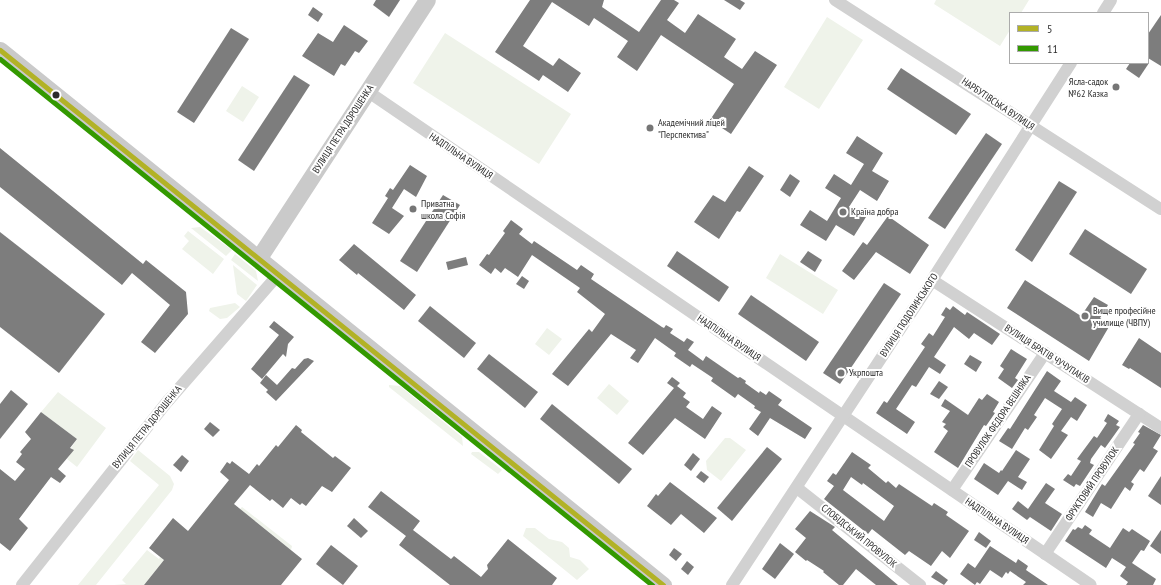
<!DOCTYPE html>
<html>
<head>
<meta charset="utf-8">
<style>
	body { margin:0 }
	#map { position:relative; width:1161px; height:585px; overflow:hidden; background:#fff; font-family:"PT Sans Narrow",sans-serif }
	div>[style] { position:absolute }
	.green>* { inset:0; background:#eff3ea }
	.building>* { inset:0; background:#7d7d7d }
	.street>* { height:12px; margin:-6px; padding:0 6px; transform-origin:6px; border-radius:6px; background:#d1d1d1 }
	.secondary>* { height:17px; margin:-8.5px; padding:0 8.5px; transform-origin:8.5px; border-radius:8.5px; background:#cacaca }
	.bus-1>* { height:5px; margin:-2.5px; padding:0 2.5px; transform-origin:2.5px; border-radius:2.5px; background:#b2b226 }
	.bus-2>* { height:5px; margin:-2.5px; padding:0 2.5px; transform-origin:2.5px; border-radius:2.5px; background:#390 }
	.dots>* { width:11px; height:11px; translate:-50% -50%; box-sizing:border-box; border:2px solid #fff; border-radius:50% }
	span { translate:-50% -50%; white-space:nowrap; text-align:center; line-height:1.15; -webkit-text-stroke:4px #fff; paint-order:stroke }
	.poi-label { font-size:10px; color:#2c2c2c }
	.right { translate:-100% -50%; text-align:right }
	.left { translate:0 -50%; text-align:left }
	.street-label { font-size:10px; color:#2c2c2c }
	.legend { position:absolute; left:1009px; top:12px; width:140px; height:52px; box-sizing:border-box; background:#fff; border:1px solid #ababab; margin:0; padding:5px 7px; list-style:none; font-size:12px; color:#2c2c2c }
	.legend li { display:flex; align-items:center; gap:8px; height:20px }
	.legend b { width:20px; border:1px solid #ababab }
</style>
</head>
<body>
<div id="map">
	<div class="green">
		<i style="clip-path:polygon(936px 0,1029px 0,1021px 13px,1010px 13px,1010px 30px,1000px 46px,934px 4px)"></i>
		<i style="clip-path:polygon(827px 17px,863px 40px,819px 109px,784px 87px)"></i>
		<i style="clip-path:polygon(445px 33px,571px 114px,539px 164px,413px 83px)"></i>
		<i style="clip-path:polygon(242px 86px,259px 97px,243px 122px,226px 111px)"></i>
		<i style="clip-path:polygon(200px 227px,232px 250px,226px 256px,191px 228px)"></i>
		<i style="clip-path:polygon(188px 231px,224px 259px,213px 274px,182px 249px,189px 241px,184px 236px)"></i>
		<i style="clip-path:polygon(235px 254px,256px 271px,258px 281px,231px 260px)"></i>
		<i style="clip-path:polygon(780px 254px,838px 290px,823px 314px,766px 278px)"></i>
		<i style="clip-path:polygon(233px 265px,257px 285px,246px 301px,237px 294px)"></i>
		<i style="clip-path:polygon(235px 303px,240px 307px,227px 318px,220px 319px,209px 311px,210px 308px)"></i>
		<i style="clip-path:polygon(547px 328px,562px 339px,549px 355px,535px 344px)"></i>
		<i style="clip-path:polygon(609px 384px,629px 401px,617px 415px,597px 398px)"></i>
		<i style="clip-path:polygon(389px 385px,400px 386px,462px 437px,463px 446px,389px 387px)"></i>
		<i style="clip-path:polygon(58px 392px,106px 428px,77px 467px,67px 459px,73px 450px,71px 448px,77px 439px,41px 412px)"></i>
		<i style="clip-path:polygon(725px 438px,730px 438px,746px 450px,721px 481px,707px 470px,706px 461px)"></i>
		<i style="clip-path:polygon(138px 450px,170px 476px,174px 484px,172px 490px,96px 585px,78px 585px,159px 485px,130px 461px)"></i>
		<i style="clip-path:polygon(472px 452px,479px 452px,502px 470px,498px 474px,471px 454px)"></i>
		<i style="clip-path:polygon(242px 507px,292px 546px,291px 550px,240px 509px)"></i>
		<i style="clip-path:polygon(526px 528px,535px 528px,549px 539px,562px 542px,569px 548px,570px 557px,580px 560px,589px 569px,577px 580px,523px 536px)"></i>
		<i style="clip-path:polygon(147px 550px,159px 559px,160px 557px,164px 560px,144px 585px,114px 585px,126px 584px,122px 580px)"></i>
	</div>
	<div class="building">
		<i style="clip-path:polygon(376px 0,400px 0,389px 17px,373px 5px)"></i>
		<i style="clip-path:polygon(530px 0,604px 0,602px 7px,639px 32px,661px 0,674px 0,679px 3px,667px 20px,685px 33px,698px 14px,736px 39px,724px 57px,742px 69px,755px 51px,777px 65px,731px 134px,710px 120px,734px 84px,661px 35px,637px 71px,617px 57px,628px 41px,594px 18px,589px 26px,552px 2px,523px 46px,553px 66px,559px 58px,581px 73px,568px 92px,543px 75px,539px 81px,495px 52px)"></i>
		<i style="clip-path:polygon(724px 0,740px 0,745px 3px,740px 10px)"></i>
		<i style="clip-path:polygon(313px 7px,323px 14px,318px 22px,308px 15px)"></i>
		<i style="clip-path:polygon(1161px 15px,1161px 66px,1148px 58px,1148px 34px)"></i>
		<i style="clip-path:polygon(344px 25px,368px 41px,359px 53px,355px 51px,345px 66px,341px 64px,334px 76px,302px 56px,318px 33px,333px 42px)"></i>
		<i style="clip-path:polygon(231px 28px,249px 39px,194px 123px,177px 112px)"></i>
		<i style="clip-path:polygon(1130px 63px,1149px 63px,1139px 78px,1126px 69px)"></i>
		<i style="clip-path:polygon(901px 68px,971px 114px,956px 135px,887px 89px)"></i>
		<i style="clip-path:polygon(294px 75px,310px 85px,254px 171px,238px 160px)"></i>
		<i style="clip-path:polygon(986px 133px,1002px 144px,945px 229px,928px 218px)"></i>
		<i style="clip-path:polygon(857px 136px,883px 153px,872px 171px,889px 181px,877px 201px,860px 190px,849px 207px,866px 217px,854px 236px,836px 225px,826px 241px,800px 225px,810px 210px,827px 221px,841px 198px,825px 188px,834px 174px,851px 185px,864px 164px,846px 153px)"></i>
		<i style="clip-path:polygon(0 148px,143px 264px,146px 260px,186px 292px,188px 314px,155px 353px,141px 342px,170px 305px,132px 273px,122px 285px,0 187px)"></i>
		<i style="clip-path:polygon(410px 165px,427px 176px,416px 197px,404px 189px,392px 208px,404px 216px,389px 234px,372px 223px,388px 198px,385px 196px,390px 188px,393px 190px)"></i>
		<i style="clip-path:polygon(749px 166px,764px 176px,740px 212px,737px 211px,719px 239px,694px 222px,713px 195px,725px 202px)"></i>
		<i style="clip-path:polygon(790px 174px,800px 181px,790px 197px,780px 190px)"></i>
		<i style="clip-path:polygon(1059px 181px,1077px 192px,1032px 262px,1015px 250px)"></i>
		<i style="clip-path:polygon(443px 195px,460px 205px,417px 272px,400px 261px)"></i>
		<i style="clip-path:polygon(888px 216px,929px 245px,910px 274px,876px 252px,854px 280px,842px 271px,863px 242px,867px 245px)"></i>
		<i style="clip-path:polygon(511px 220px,523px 229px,519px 234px,532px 244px,534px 241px,577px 270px,581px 265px,594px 274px,591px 279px,662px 327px,664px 328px,666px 325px,673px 329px,670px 333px,684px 342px,687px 338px,694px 342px,688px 350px,703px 361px,706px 356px,738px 378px,740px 377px,746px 381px,745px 383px,759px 393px,760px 391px,766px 395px,769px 391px,782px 400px,778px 405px,812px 428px,805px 439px,770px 418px,758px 436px,749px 429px,761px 412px,754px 408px,755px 406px,738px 394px,735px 398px,711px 381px,713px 378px,692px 364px,690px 367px,674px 356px,676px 353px,655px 338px,638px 363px,630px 358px,636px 350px,611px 334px,568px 386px,552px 374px,589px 329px,592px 332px,605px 314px,577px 292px,580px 288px,532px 255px,518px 277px,505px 268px,501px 273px,495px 268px,491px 274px,479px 265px,487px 254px,489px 255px,505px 233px,503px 231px)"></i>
		<i style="clip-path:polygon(1085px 229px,1147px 269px,1131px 294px,1069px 254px)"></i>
		<i style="clip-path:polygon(0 232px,105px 314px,59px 373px,0 327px)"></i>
		<i style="clip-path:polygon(354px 244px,416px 295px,404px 310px,358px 273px,357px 275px,339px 260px)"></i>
		<i style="clip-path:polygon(677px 251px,729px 287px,719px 302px,667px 266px)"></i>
		<i style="clip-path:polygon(808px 251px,822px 260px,815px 272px,800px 262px)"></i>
		<i style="clip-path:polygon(466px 257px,468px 265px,448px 270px,446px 262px)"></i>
		<i style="clip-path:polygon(522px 276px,529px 281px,524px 289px,516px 284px)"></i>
		<i style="clip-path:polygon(1025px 280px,1081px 316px,1094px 297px,1108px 305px,1100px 318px,1110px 325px,1089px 361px,1007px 308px)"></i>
		<i style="clip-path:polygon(884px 283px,901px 294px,840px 384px,823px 373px)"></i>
		<i style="clip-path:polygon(751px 295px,819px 342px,806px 361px,738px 314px)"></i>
		<i style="clip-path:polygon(430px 306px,476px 343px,464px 358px,418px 321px)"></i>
		<i style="clip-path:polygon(953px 306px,965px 315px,967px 312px,1000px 334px,992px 345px,974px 333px,969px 339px,954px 327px,934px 357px,946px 365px,940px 374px,929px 367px,916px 387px,912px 385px,896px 409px,915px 422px,907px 434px,876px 413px,884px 401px,887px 403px,925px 347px,921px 344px,929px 333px,933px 336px,945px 317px,941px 315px,946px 307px,950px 310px)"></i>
		<i style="clip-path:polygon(274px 321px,294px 337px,288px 344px,286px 357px,283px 354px,262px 379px,251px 369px,279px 335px,269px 327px)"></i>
		<i style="clip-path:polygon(1139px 338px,1161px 353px,1161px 388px,1130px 368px,1129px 369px,1122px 365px)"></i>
		<i style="clip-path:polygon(1011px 349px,1027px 359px,1015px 378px,1018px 380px,1012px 388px,998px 378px,1004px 369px,1000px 366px)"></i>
		<i style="clip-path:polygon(489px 354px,538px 392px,525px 408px,477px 369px)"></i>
		<i style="clip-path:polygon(970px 355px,982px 362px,976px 372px,964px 364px)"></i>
		<i style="clip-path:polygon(308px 358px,314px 361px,276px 401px,266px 392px,268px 390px,260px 383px,266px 375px,277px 385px,292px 368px,295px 369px,304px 359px)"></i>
		<i style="clip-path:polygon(1047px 371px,1061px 381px,1054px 391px,1071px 402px,1075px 397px,1087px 405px,1077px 421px,1071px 417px,1061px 431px,1068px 435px,1051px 459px,1039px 450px,1054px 426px,1052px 424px,1062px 409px,1045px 398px,1034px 415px,1037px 417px,1028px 430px,1025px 428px,1012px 449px,999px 441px,1008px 428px,1010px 429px)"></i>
		<i style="clip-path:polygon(672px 377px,680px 383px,677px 386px,686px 393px,683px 397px,690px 402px,686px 407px,703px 419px,712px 406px,722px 413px,705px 439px,675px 418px,643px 455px,628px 443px,674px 388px,667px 383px)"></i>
		<i style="clip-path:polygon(939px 381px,948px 387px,939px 399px,930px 394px)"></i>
		<i style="clip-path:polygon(11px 390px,28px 404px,0 439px,0 404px)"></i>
		<i style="clip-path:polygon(987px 394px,999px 402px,993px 412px,995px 413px,986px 426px,984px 425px,958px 468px,934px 452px,948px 431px,943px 427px,946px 424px,942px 422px,950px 411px,941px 406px,945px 399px,968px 415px,979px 398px,982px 400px)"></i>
		<i style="clip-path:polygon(552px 404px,632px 469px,619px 484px,540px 419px)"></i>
		<i style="clip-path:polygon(41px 412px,77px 439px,70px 448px,74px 450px,58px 469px,66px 476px,60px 483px,51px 477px,19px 519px,28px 528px,10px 551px,0 543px,0 469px,15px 481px,25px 469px,16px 462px,22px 454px,20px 452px,31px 439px,25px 432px)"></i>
		<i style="clip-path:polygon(1108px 414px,1119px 421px,1116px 425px,1120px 427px,1105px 448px,1101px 445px,1091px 459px,1090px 463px,1094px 465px,1080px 486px,1076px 484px,1074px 487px,1063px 480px,1068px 474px,1071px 476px,1081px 461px,1077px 459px,1094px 436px,1097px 438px,1107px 423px,1104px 421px)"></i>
		<i style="clip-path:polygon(210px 422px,220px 430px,213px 437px,204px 429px)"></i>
		<i style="clip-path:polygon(296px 425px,302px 430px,301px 432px,333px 458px,335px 456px,351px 468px,332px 492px,322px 486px,306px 506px,302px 503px,300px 505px,291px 498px,283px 508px,272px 499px,270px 501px,250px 485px,234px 504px,302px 559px,281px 585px,144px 585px,164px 560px,149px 548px,173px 518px,188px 531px,229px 480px,220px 472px,227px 462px,230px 464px,232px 461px,249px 474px,257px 464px,259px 466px,276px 445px,278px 447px)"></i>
		<i style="clip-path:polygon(1143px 425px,1161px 435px,1153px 448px,1158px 451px,1144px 472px,1140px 469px,1131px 482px,1134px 484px,1130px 491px,1125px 487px,1111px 509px,1101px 503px,1093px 517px,1085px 512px,1102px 484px,1105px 486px,1135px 444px,1133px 443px,1140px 433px,1138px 432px)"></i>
		<i style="clip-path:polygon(767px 447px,782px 459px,732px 521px,717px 508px)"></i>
		<i style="clip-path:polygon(1016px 450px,1030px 459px,1018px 477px,1027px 482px,1022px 490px,1008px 481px,998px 495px,974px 479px,984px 463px,999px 473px,1001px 470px,1002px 471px)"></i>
		<i style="clip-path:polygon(evenodd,852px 452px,871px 465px,868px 468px,886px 483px,888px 481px,896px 488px,899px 484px,932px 506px,934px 503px,948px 512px,946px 515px,969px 531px,950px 558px,942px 551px,931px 566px,909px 551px,905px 555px,872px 529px,868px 534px,824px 499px,834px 486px,827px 481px,833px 473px,836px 475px,852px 452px,851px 477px,862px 485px,863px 483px,894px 506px,884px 521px,843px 490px,851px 477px)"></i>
		<i style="clip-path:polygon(693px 453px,700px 459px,691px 471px,684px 465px)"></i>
		<i style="clip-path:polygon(182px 455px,189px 461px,181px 472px,173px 465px)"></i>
		<i style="clip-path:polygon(701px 471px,709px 477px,704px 483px,696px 477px)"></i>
		<i style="clip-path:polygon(1161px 476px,1161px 505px,1148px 496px)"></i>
		<i style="clip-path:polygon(670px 482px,717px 518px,704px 533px,681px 514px,671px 525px,647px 506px,656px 494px,658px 496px)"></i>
		<i style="clip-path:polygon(1046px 483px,1055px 489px,1045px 503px,1062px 514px,1051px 531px,1030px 517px,1027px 520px,1012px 509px,1018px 501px,1028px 509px)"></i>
		<i style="clip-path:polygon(381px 491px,420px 521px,413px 530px,451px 559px,454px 556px,481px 577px,488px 569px,487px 565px,508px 539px,557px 578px,552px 585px,450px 585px,399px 545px,406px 536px,368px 507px)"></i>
		<i style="clip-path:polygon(810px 511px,835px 527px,832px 530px,898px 585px,876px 585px,856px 569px,843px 585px,839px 585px,823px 572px,824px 571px,807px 560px,806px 561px,795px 552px,806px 538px,795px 529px)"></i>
		<i style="clip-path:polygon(354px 518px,368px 531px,361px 538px,347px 526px)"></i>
		<i style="clip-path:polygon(1085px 525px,1092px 530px,1089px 534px,1110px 548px,1123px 528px,1129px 532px,1132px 529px,1150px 541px,1144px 551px,1141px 550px,1132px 563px,1156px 579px,1153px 585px,1126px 585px,1128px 582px,1120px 576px,1126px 567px,1112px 558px,1106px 568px,1065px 541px,1073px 529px,1075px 530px,1078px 527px,1082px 529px)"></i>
		<i style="clip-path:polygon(1161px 530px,1161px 554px,1150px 546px)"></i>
		<i style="clip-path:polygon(979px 532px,991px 541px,986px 548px,974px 540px)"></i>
		<i style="clip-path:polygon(780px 543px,794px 554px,775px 579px,762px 569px)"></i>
		<i style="clip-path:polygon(331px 545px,358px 566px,343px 585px,316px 564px)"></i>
		<i style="clip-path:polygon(990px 546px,1016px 563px,1018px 559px,1028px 566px,1026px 570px,1048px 585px,1023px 585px,1026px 582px,1010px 571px,1008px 574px,1006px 572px,1002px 578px,990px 570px,980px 584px,977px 582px,975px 585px,960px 574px,968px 563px,975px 568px)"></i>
		<i style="clip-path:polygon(674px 548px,682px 554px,676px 561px,669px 555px)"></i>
		<i style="clip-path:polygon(687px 561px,694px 567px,688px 575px,681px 569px)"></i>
		<i style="clip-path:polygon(936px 571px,948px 580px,944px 585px,931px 577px)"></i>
	</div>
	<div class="street">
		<i style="left:835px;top:0;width:387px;rotate:32.7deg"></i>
		<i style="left:1103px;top:13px;width:15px;rotate:-58deg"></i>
		<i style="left:367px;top:91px;width:876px;rotate:34.31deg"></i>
		<i style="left:932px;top:280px;width:273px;rotate:32.9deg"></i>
		<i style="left:797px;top:488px;width:157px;rotate:38.3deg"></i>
		<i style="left:952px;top:490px;width:166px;rotate:-55.8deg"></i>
		<i style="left:1045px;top:554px;width:169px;rotate:-56.1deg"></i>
		<i style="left:22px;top:585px;width:235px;rotate:-51.6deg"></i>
		<i style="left:168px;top:401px;width:167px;rotate:-48.9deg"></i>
		<i style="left:732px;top:585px;width:365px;rotate:-56.7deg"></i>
		<i style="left:932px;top:280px;width:258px;rotate:-57.4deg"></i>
	</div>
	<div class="secondary">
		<i style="left:0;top:50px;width:852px;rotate:38.9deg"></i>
		<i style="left:258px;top:259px;width:309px;rotate:-56.9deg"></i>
	</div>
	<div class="bus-1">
		<i style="left:0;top:50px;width:852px;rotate:38.9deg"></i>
	</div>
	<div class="bus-2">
		<i style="left:0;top:59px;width:838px;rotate:38.89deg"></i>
	</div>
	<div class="dots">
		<i style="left:1116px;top:87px;background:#767676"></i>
		<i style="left:56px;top:95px;background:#2c2c2c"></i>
		<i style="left:650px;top:128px;background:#767676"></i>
		<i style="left:413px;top:209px;background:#767676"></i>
		<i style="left:843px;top:212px;background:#767676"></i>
		<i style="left:1085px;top:316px;background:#767676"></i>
		<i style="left:841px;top:373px;background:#767676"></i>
	</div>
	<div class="poi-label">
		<span class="right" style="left:1108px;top:87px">Ясла-садок<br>№62 Казка</span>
		<span class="left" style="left:658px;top:128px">Академічний ліцей<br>"Перспектива"</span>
		<span class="left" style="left:421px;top:209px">Приватна<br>школа Софія</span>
		<span class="left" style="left:851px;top:212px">Країна добра</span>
		<span class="left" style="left:1093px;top:316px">Вище професійне<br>училище (ЧВПУ)</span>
		<span class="left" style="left:849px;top:373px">Укрпошта</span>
	</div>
	<div class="street-label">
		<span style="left:998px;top:104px;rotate:34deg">НАРБУТІВСЬКА ВУЛИЦЯ</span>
		<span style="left:343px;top:129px;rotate:-57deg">ВУЛИЦЯ ПЕТРА ДОРОШЕНКА</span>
		<span style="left:461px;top:156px;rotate:34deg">НАДПІЛЬНА ВУЛИЦЯ</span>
		<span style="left:909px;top:315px;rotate:-57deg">ВУЛИЦЯ ПОДОЛИНСЬКОГО</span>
		<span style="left:729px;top:338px;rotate:34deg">НАДПІЛЬНА ВУЛИЦЯ</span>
		<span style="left:1047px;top:354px;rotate:33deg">ВУЛИЦЯ БРАТІВ ЧУЧУПАКІВ</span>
		<span style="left:998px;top:421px;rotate:-56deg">ПРОВУЛОК ФЕДОРА ВЕШНЯКА</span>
		<span style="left:147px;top:427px;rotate:-51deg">ВУЛИЦЯ ПЕТРА ДОРОШЕНКА</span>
		<span style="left:1092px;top:484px;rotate:-56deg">ФРУКТОВИЙ ПРОВУЛОК</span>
		<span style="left:997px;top:521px;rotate:34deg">НАДПІЛЬНА ВУЛИЦЯ</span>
		<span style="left:859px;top:536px;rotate:39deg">СЛОБІДСЬКИЙ ПРОВУЛОК</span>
	</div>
	<ul class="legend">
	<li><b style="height:5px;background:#b2b226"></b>5</li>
	<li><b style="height:5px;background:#390"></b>11</li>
	</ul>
</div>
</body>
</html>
